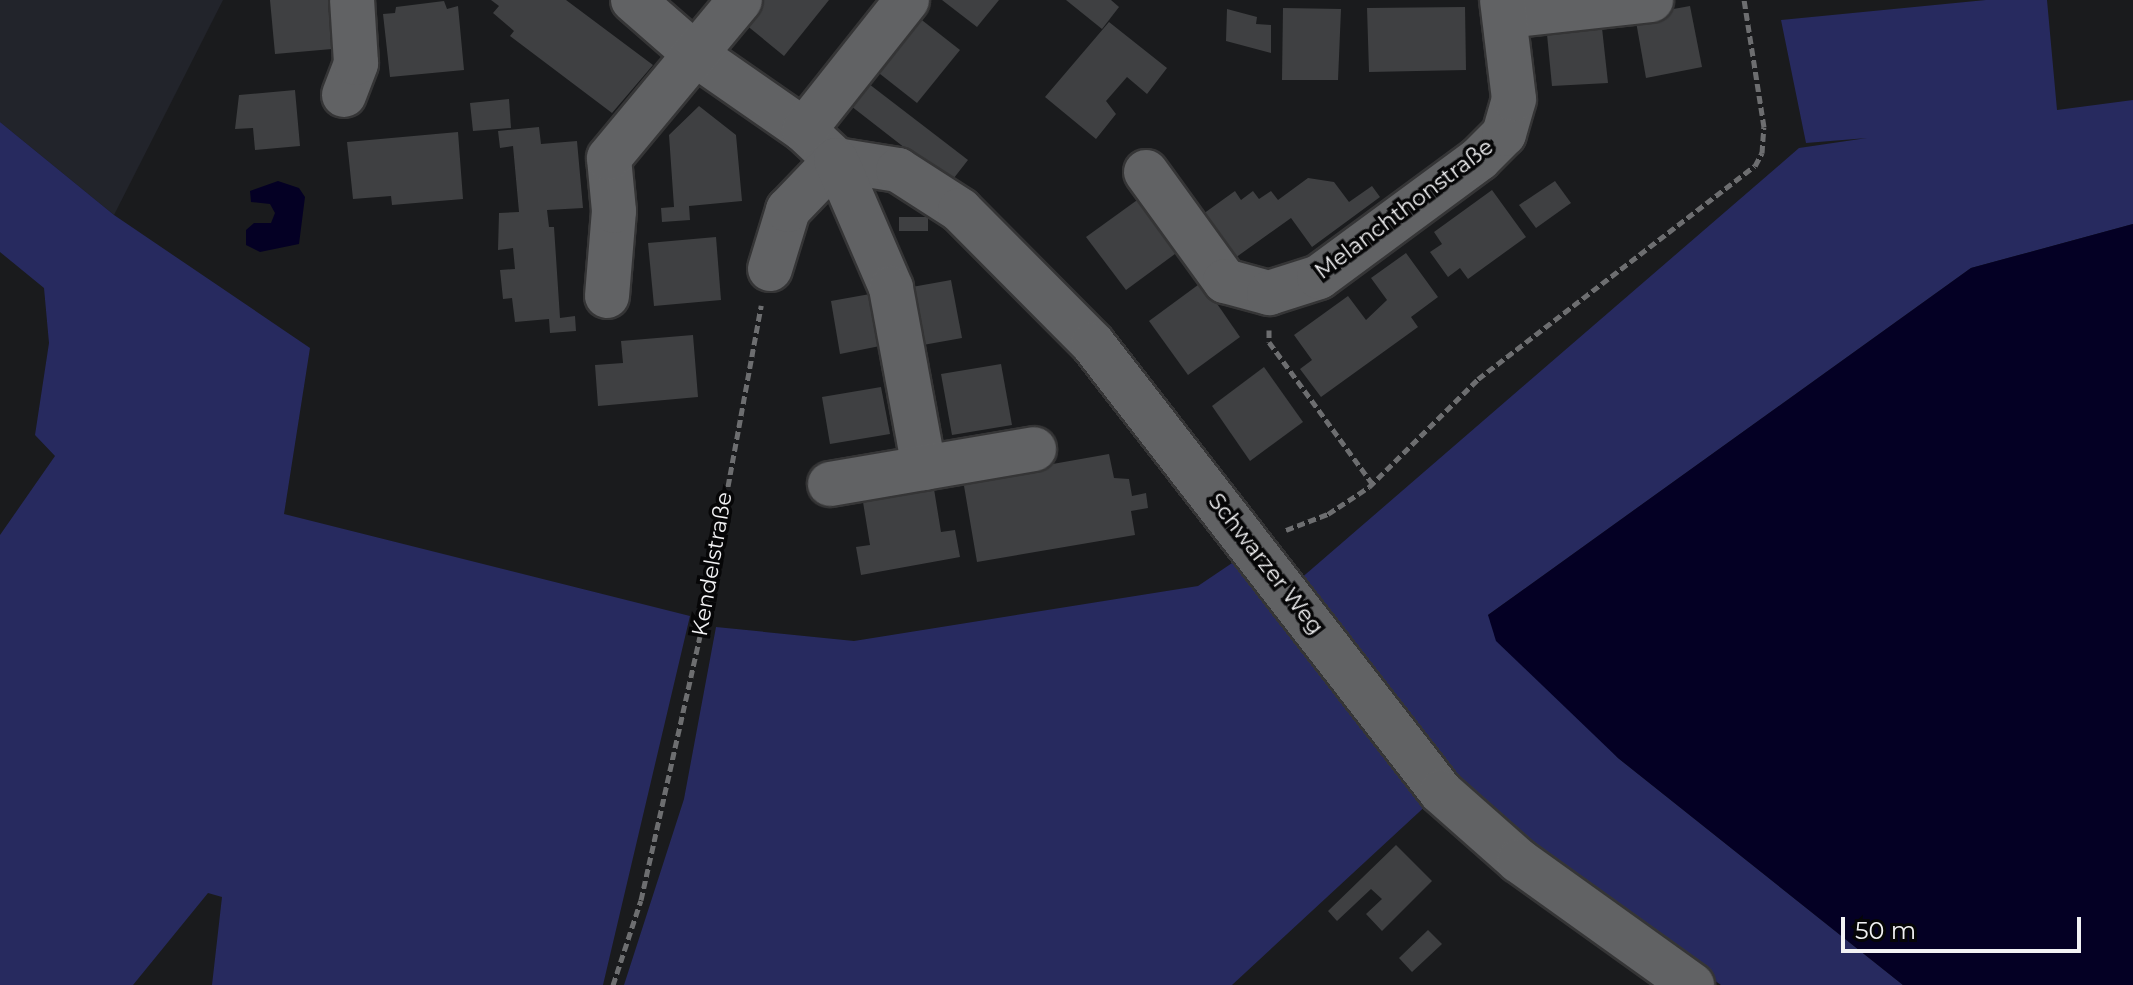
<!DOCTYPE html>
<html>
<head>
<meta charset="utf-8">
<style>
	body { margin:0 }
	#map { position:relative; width:2133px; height:985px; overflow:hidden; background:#1a1b1d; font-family:Montserrat,sans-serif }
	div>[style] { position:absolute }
	.built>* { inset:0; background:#22242b }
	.green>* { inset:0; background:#272a5f }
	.water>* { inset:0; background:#040024 }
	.building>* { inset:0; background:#3f4042 }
	.path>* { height:5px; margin-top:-2.5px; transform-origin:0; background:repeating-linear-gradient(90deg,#6d6e70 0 8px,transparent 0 12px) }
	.roads { filter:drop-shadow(2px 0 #353536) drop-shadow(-2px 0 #353536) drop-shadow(0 2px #353536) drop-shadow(0 -2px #353536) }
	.minor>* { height:44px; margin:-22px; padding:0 22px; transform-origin:22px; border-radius:22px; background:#616264 }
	span { translate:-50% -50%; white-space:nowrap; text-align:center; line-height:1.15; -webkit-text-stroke:7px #060607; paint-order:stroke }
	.street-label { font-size:22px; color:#f2f2f4 }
	.scale { position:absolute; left:1841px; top:917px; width:240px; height:36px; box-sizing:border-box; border:4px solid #f2f2f4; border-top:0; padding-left:10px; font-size:24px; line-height:28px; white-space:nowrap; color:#f2f2f4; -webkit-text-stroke:6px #060607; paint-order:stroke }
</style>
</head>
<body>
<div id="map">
	<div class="built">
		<i style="clip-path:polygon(0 0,223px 0,114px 215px,0 122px)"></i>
	</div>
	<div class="green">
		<i style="clip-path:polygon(1986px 0,2047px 0,2057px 110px,2133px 100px,2133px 224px,1971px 268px,1488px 615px,1618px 758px,1903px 985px,1721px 985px,1512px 838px,1453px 784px,1299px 580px,1799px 148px,1867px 138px,1806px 143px,1781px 20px)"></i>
		<i style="clip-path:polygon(0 122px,114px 215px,310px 348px,284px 514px,690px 616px,603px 985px,212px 985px,222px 897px,208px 893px,133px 985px,0 985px,0 535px,55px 456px,35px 435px,49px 343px,44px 288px,0 252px)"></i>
		<i style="clip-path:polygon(1241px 557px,1431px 801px,1232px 985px,624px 985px,684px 799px,716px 627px,854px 641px,1198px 586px)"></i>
	</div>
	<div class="water">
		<i style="clip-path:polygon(278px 181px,299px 188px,305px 197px,299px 244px,260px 252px,246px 245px,246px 230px,254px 223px,271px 223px,275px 213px,270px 204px,251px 202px,250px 191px)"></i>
		<i style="clip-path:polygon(2133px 224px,2133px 985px,1903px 985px,1618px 758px,1496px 641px,1488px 615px,1971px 268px)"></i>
	</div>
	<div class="building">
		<i style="clip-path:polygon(270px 0,328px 0,332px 49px,275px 54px)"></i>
		<i style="clip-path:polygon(491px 0,566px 0,653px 65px,612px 113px,510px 36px,514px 31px,493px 13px,499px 6px)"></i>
		<i style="clip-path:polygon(764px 0,829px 0,784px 56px,745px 24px)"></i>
		<i style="clip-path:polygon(942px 0,999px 0,977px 27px)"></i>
		<i style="clip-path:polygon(1066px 0,1111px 0,1119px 7px,1102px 29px)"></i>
		<i style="clip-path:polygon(444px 1px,447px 9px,458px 6px,464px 70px,390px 77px,383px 14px,395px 13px,396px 7px)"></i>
		<i style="clip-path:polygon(1690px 6px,1702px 67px,1646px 78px,1635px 16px)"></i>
		<i style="clip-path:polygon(1465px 7px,1466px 70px,1369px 72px,1367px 8px)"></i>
		<i style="clip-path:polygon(1283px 8px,1341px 9px,1338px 80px,1282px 80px)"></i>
		<i style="clip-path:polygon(1227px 9px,1257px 17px,1256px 24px,1271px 25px,1271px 53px,1226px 41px)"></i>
		<i style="clip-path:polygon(918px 17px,960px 50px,917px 103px,875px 70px)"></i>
		<i style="clip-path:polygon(1601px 19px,1608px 83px,1552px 86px,1546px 24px)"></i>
		<i style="clip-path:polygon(1109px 22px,1167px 68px,1147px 94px,1127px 77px,1106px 101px,1116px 114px,1096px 139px,1045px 97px)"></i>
		<i style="clip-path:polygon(869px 84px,968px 160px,950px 183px,851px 106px)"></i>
		<i style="clip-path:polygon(295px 90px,300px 146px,255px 150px,253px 128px,235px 129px,239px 95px)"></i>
		<i style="clip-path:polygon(509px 99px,511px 128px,473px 131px,470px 103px)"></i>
		<i style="clip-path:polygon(699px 106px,736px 135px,742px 201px,689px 206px,690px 220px,662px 222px,661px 208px,674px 207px,669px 135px)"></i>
		<i style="clip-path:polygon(539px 127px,541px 144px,577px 141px,583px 208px,547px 210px,549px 227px,554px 227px,560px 318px,575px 316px,576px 331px,550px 333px,549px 319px,515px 322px,512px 298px,503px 299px,500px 270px,515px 269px,513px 248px,498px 250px,499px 213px,519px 212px,513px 146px,500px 148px,498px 131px)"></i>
		<i style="clip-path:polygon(458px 132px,463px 199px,392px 205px,391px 196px,353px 199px,347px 142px)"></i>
		<i style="clip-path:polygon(1308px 178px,1334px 182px,1349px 202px,1372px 186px,1380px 197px,1312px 247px,1291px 218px,1235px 258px,1203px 214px,1235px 191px,1241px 200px,1253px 191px,1259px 199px,1271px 191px,1278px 200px)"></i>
		<i style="clip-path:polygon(1555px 181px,1571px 203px,1536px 228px,1519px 205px)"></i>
		<i style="clip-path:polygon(1492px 190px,1526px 237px,1468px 279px,1460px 268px,1448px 277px,1430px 252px,1442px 244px,1434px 232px)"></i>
		<i style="clip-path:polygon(1140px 198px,1179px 251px,1126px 290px,1086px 237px)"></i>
		<i style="clip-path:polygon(899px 217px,928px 217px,928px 231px,899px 231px)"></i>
		<i style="clip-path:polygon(716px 237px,721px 300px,654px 306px,648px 243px)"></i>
		<i style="clip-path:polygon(1406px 253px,1438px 297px,1411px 317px,1418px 327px,1321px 397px,1300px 369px,1312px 360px,1294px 335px,1348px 296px,1366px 320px,1387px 300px,1371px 278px)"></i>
		<i style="clip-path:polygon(951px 280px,962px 338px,923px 345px,912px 287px)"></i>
		<i style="clip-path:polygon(1202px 282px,1240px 337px,1188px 375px,1149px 321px)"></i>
		<i style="clip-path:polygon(870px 294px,880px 346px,840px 354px,831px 301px)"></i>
		<i style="clip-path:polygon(693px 335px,698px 397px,598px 406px,595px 365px,623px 363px,621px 341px)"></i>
		<i style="clip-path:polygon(1001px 364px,1012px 425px,952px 435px,941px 374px)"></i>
		<i style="clip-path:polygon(1264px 367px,1303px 422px,1250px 461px,1212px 406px)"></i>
		<i style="clip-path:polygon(881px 387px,890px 434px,830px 444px,822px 397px)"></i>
		<i style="clip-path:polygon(1109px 454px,1114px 478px,1129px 479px,1132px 496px,1146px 493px,1148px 508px,1131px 511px,1135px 535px,977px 562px,963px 480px)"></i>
		<i style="clip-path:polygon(934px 489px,941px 532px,955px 530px,960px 557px,861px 575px,856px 547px,870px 545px,863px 502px)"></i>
		<i style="clip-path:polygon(1396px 845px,1432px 881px,1382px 931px,1366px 914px,1382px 899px,1371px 889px,1337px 921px,1328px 911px)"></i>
		<i style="clip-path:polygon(1428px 930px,1442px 944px,1412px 972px,1399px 958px)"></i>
	</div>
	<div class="path">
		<i style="left:1269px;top:330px;width:12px;rotate:90deg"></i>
		<i style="left:1269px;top:342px;width:175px;rotate:53.9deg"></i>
		<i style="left:1286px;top:530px;width:45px;rotate:-20.9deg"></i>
		<i style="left:1328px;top:514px;width:49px;rotate:-33.4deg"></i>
		<i style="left:1369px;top:487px;width:153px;rotate:-44.7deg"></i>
		<i style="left:1478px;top:379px;width:349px;rotate:-37.6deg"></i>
		<i style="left:1755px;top:166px;width:15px;rotate:-62deg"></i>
		<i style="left:1762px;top:153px;width:26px;rotate:-86deg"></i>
		<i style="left:1764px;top:127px;width:129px;rotate:-98.9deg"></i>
		<i style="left:613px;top:985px;width:89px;rotate:-71.8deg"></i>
		<i style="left:641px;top:900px;width:279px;rotate:-77.4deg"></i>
		<i style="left:702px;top:628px;width:328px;rotate:-79.6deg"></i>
	</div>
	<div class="roads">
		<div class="minor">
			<i style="left:633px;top:0;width:84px;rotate:41.1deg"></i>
			<i style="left:696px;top:55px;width:131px;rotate:34.8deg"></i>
			<i style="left:804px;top:130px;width:44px;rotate:43.2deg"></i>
			<i style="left:836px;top:160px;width:63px;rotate:9.2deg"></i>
			<i style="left:898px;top:170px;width:74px;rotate:32.8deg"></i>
			<i style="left:960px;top:210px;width:189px;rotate:45.2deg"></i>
			<i style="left:1093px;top:344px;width:567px;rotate:52.16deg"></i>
			<i style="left:1441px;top:792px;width:104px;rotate:41.5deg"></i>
			<i style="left:1519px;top:861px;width:213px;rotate:35.6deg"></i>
			<i style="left:1507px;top:16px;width:145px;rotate:-6.3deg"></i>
			<i style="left:344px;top:95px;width:34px;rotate:-69deg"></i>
			<i style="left:356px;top:63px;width:63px;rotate:-93.6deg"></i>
			<i style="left:804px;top:130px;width:166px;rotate:-51.6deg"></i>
			<i style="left:1146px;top:172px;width:135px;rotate:54.1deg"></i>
			<i style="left:1225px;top:281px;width:46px;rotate:15.3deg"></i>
			<i style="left:1269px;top:293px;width:52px;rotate:-17.7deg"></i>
			<i style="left:1319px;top:277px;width:199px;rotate:-36.4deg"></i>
			<i style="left:1479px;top:159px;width:35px;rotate:-45deg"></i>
			<i style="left:1504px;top:134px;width:36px;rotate:-74deg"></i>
			<i style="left:1514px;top:99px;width:100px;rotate:-96.9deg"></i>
			<i style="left:770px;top:269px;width:62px;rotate:-73deg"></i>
			<i style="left:788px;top:210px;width:69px;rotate:-46.2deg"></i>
			<i style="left:836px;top:160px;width:139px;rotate:66.7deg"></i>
			<i style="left:891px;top:288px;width:183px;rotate:79.6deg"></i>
			<i style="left:607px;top:296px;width:85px;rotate:-85.3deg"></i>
			<i style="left:614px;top:211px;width:53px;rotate:-95.4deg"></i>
			<i style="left:609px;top:158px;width:205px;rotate:-50.3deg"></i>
			<i style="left:830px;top:484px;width:207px;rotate:-9.7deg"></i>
		</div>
	</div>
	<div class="street-label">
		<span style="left:1404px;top:209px;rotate:-37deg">Melanchthonstraße</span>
		<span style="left:712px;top:564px;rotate:-80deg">Kendelstraße</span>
		<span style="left:1266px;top:564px;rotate:52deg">Schwarzer Weg</span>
	</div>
	<div class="scale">50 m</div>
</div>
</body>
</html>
